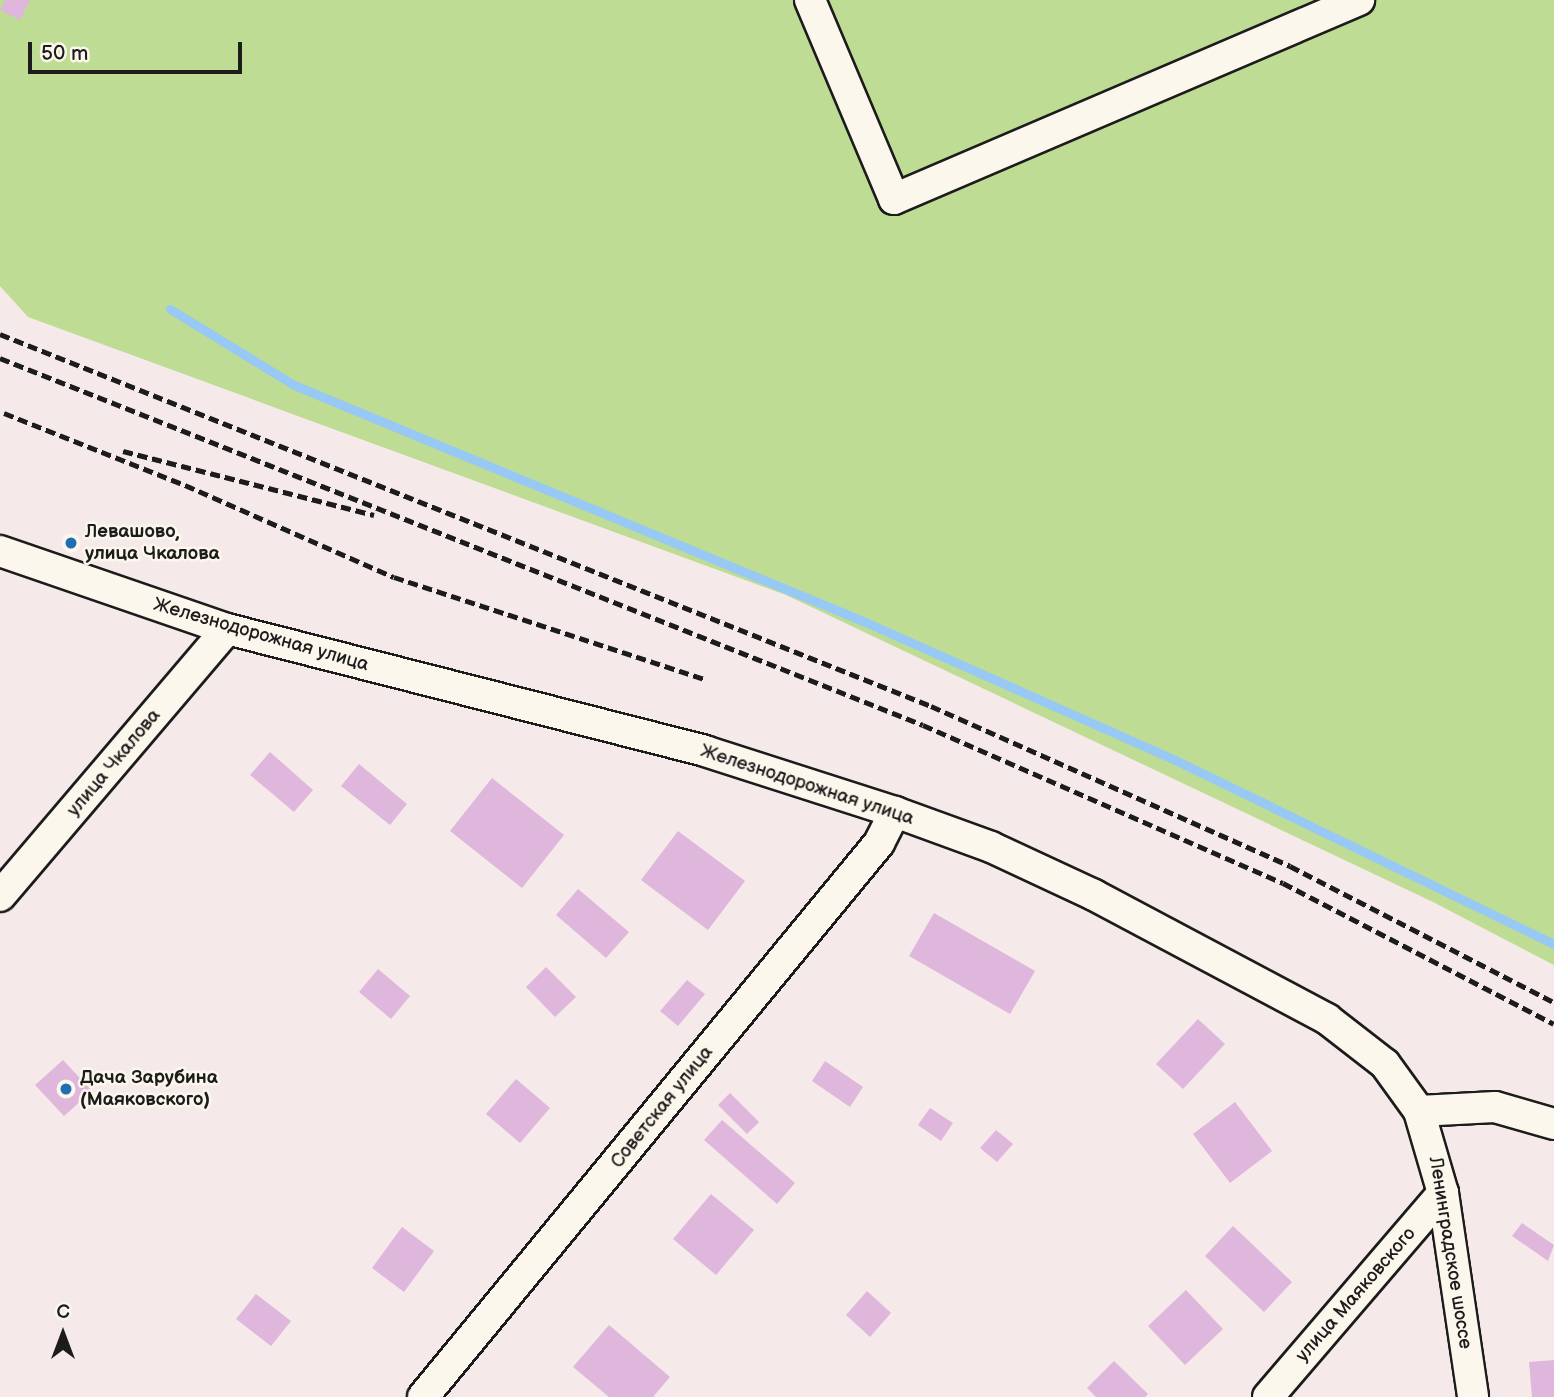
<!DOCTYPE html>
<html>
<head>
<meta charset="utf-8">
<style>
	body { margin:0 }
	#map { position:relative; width:1554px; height:1397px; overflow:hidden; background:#f5eae9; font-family:"Balsamiq Sans",sans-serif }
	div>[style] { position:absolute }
	.green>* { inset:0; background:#bedc93 }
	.stream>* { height:9px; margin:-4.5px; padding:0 4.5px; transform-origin:4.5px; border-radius:4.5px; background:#98c9f4 }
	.building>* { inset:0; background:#dfb6dc }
	.roads { filter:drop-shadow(2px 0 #1c1c1c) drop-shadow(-2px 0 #1c1c1c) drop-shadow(0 2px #1c1c1c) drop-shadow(0 -2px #1c1c1c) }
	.minor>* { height:30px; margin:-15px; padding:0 15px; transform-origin:15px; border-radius:15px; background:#fbf7ec }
	.rail>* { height:5px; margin-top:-2.5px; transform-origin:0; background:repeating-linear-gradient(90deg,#1c1c1c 0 10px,transparent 0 15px) }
	.dots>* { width:19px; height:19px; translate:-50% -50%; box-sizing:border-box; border:4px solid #fbf7ec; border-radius:50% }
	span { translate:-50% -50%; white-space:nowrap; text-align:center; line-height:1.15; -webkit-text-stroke:5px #fbf7ec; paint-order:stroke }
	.poi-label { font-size:19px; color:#1c1c1c; font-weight:700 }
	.left { translate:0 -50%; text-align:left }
	.street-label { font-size:19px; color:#1c1c1c }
	.north { position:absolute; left:28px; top:1299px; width:70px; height:70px; -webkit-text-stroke:5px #fbf7ec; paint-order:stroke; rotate:0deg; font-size:19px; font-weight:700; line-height:28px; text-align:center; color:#1c1c1c }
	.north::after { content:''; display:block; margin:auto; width:24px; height:32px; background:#1c1c1c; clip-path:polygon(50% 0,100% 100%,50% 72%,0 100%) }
	.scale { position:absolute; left:28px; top:42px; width:214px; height:32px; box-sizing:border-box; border:4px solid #1c1c1c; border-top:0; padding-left:9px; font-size:21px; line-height:24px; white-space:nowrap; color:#1c1c1c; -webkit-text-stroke:5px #fbf7ec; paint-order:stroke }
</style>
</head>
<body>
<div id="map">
	<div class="green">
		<i style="clip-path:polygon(0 0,1554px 0,1554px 965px,1433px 902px,786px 595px,28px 317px,0 286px)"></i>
	</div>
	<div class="stream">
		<i style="left:170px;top:309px;width:145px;rotate:31.5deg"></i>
		<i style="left:294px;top:385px;width:616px;rotate:22.53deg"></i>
		<i style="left:863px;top:621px;width:342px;rotate:24deg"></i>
		<i style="left:1175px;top:760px;width:421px;rotate:25.9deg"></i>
	</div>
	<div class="building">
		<i style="clip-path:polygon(5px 0,30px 0,20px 20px,0 10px)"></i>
		<i style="clip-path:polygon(270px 752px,313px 790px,294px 812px,250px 775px)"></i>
		<i style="clip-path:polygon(359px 764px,407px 804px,390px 825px,341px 786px)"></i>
		<i style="clip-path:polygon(492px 778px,564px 835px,522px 888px,450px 831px)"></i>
		<i style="clip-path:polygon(678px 831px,745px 881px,708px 930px,641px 880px)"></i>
		<i style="clip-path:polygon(578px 889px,629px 932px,606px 958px,556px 915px)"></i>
		<i style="clip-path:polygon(934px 913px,1035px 971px,1010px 1014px,909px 956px)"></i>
		<i style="clip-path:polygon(546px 967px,576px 997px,555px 1017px,526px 987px)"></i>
		<i style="clip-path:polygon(378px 969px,410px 996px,391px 1019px,359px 992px)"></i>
		<i style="clip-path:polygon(687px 980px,705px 994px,678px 1026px,660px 1011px)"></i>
		<i style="clip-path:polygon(1198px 1019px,1225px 1044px,1183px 1089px,1156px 1064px)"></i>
		<i style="clip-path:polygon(63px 1060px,92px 1091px,64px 1116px,35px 1085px)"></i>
		<i style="clip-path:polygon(825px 1061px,863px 1087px,850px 1107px,812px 1081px)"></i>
		<i style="clip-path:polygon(516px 1079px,550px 1108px,520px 1143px,486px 1114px)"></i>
		<i style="clip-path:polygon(730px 1093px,759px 1122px,747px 1134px,718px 1105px)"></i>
		<i style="clip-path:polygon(1235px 1102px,1272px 1151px,1230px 1183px,1193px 1134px)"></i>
		<i style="clip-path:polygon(930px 1108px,953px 1123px,941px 1141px,918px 1125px)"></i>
		<i style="clip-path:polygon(722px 1120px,795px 1183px,777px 1204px,704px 1140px)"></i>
		<i style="clip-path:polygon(996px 1130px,1013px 1144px,997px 1162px,980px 1148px)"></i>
		<i style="clip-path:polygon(711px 1194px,754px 1230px,716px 1275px,673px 1239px)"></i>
		<i style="clip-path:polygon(1522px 1223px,1554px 1245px,1548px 1261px,1512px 1236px)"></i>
		<i style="clip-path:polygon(1233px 1226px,1292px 1282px,1264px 1312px,1205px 1256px)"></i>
		<i style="clip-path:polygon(402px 1227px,434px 1251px,404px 1292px,372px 1268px)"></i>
		<i style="clip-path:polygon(1186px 1290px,1223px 1329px,1185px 1365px,1148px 1326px)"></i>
		<i style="clip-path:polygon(867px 1291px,891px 1313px,870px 1337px,846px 1315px)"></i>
		<i style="clip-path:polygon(256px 1294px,291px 1321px,271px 1346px,236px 1319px)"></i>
		<i style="clip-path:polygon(609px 1325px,670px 1377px,653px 1397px,609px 1397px,573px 1367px)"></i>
		<i style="clip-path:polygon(1554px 1360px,1554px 1397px,1532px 1397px,1529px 1362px)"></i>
		<i style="clip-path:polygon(1114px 1361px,1148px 1394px,1145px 1397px,1096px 1397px,1087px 1388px)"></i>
	</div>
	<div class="roads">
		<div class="minor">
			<i style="left:810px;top:0;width:216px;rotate:67.1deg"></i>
			<i style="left:894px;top:199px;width:506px;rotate:-23.17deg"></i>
			<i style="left:0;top:551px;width:240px;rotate:19deg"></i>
			<i style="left:227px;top:629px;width:493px;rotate:14.3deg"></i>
			<i style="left:705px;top:751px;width:200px;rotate:17.8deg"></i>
			<i style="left:895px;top:812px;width:102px;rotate:20deg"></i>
			<i style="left:991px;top:847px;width:114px;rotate:25deg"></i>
			<i style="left:1094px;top:895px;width:264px;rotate:28deg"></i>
			<i style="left:1327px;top:1019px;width:73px;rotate:37.8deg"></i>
			<i style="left:1385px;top:1064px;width:58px;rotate:54.1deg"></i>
			<i style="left:1419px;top:1111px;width:85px;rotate:73.7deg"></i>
			<i style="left:1443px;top:1193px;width:206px;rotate:81.6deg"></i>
			<i style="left:0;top:896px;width:350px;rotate:-49.6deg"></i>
			<i style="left:1419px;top:1111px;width:76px;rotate:-3deg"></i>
			<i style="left:1495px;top:1107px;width:61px;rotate:16.1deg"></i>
			<i style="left:423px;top:1397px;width:718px;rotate:-50.54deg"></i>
			<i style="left:879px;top:843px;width:35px;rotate:-63deg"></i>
			<i style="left:1268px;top:1397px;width:269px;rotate:-49.4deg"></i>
		</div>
	</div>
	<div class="rail">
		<i style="left:0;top:334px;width:1003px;rotate:21.78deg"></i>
		<i style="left:931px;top:706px;width:393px;rotate:24deg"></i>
		<i style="left:1290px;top:866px;width:297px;rotate:27.3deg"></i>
		<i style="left:0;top:358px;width:993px;rotate:21.68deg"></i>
		<i style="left:923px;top:725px;width:393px;rotate:23.7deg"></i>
		<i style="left:1283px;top:883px;width:305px;rotate:27.5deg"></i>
		<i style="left:4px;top:413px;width:195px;rotate:21.7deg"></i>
		<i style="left:185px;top:485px;width:228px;rotate:23.8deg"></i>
		<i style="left:394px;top:577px;width:327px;rotate:18.2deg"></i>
		<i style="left:123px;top:451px;width:259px;rotate:14.3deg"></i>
	</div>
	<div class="dots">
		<i style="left:71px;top:543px;background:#1f6fb2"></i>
		<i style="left:66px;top:1089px;background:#1f6fb2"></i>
	</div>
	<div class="poi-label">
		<span class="left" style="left:85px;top:543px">Левашово,<br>улица Чкалова</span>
		<span class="left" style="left:80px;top:1089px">Дача Зарубина<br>(Маяковского)</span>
	</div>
	<div class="street-label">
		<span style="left:261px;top:635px;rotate:16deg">Железнодорожная улица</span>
		<span style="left:114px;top:763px;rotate:-50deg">улица Чкалова</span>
		<span style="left:807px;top:785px;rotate:18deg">Железнодорожная улица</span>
		<span style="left:662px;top:1107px;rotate:-51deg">Советская улица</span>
		<span style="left:1450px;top:1253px;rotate:81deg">Ленинградское шоссе</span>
		<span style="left:1356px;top:1295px;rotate:-49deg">улица Маяковского</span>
	</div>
	<div class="north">С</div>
	<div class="scale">50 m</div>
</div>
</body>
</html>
